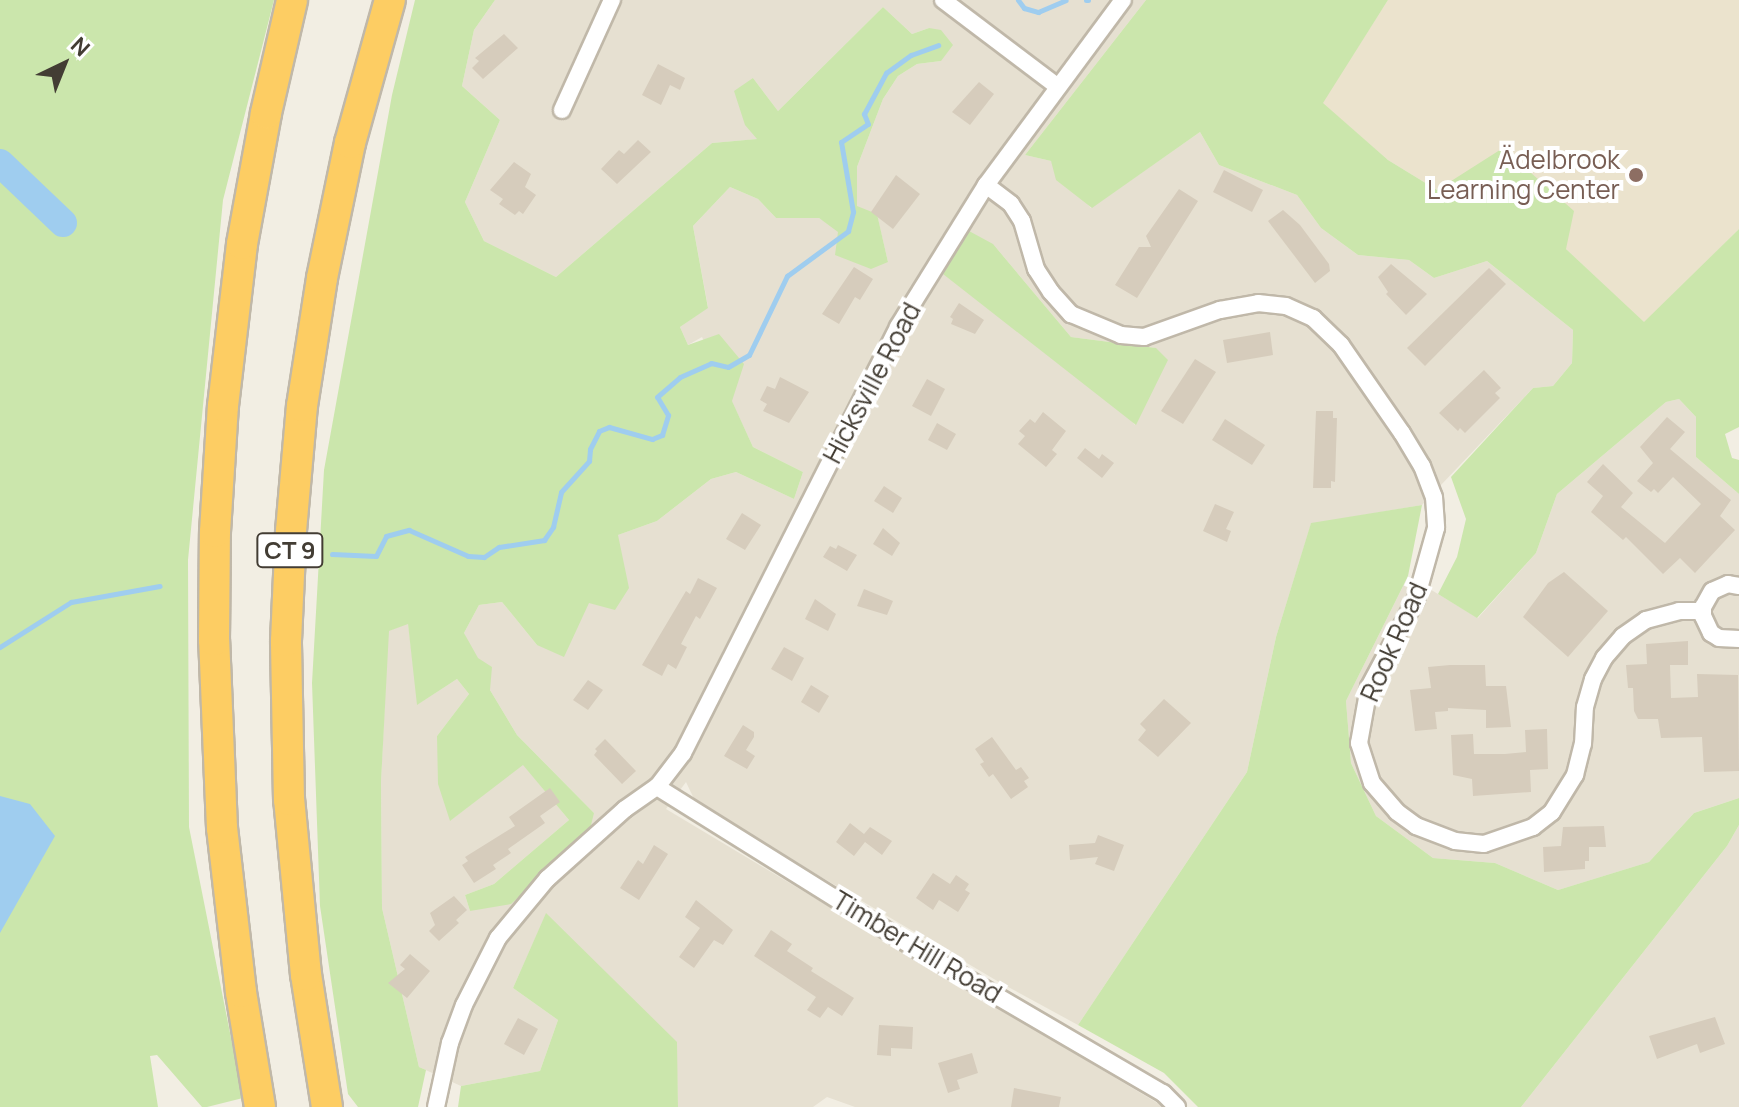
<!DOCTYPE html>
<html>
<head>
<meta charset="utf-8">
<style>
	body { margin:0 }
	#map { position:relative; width:1739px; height:1107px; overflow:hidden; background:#f2eee3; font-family:Manrope,sans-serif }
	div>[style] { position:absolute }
	.residential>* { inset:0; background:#e6e0d1 }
	.education>* { inset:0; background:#ebe3cd }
	.green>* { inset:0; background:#cbe6ac }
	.water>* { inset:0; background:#9fcdef }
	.stream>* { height:5px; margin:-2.5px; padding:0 2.5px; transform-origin:2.5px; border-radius:2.5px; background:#9fcdef }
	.river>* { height:28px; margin:-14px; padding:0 14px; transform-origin:14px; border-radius:14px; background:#9fcdef }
	.building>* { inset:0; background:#d6ccbc }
	.roads { filter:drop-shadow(2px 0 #c0b8a9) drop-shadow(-2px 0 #c0b8a9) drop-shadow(0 2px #c0b8a9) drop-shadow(0 -2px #c0b8a9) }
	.minor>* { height:16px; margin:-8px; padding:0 8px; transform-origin:8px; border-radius:8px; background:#fff }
	.motorway>* { height:30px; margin:-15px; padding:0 15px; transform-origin:15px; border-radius:15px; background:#fdcd63 }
	.dots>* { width:22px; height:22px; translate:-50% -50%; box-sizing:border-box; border:4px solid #fff; border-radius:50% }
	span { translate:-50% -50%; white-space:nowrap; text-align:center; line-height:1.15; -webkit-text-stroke:8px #fff; paint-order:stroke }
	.shield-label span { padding:2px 6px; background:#fff; border:2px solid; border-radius:6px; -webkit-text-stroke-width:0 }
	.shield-label { font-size:24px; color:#433d34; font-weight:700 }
	.education-label { font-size:26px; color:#785e54 }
	.right { translate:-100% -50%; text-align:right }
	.street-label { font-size:26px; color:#433d34 }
	.north { position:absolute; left:24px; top:24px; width:80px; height:80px; -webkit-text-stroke:6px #fff; paint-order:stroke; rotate:43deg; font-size:22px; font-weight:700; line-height:32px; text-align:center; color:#433d34 }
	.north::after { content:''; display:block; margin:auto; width:28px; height:36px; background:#433d34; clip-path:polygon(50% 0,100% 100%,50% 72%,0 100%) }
</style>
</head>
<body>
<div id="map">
	<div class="residential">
		<i style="clip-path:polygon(evenodd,495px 0,1146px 0,1025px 155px,1051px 161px,1091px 208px,1200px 132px,1219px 165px,1297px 195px,1321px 228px,1358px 255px,1409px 260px,1434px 278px,1487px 261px,1573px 330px,1572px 363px,1553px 386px,1533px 388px,1422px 505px,1311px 524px,1276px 637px,1247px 772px,1078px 1025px,999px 982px,696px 803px,686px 782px,666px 809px,1164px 1107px,855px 1107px,827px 1097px,813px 1107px,678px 1107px,676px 1042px,546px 914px,513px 988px,558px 1020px,540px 1071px,461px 1086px,419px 1067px,382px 908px,381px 782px,388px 631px,408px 623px,418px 704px,457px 679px,469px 694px,437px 736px,451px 820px,523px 764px,569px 820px,494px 884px,465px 895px,470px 911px,594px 813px,517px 735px,490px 690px,464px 633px,479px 605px,502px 602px,537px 645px,618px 535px,657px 521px,711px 479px,736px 472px,794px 499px,803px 472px,753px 447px,702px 337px,688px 345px,680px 327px,708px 307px,693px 226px,730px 187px,758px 199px,776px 218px,819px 218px,888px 262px,877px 215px,857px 207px,857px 167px,883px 99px,898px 76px,917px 64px,941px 61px,929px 28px,912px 34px,883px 7px,778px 111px,753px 78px,758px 139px,712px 143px,556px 277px,484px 241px,465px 202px,500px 120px,462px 86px,474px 30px,495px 0,993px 244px,1071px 337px,1155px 348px,1135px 425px,993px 244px)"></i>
		<i style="clip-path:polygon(1679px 399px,1696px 417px,1696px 457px,1739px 494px,1739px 798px,1694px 813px,1649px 862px,1558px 890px,1495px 863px,1433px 858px,1376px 816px,1351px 763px,1346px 701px,1408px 576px,1478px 618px,1536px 553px,1557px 494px,1666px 402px)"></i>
		<i style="clip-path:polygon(1739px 825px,1739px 1107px,1521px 1107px,1727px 846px)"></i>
	</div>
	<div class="education">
		<i style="clip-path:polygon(1388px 0,1739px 0,1739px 229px,1644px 323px,1566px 249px,1437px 190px,1388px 160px,1322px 103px)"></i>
	</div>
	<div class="green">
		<i style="clip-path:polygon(0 0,274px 0,223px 200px,188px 560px,189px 827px,243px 1098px,207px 1107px,202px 1107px,157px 1055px,150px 1056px,158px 1107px,0 1107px)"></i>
		<i style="clip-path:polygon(415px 0,495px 0,474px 30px,462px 86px,500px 120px,465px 202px,484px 241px,556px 277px,712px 143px,757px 139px,745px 125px,734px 91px,753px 78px,778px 111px,883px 7px,912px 34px,929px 28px,941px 30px,953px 45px,941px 61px,917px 64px,898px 76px,883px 99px,857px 167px,857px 206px,877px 214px,888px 262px,871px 269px,835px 255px,838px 232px,819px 218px,776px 218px,758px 199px,730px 187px,693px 226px,708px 308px,680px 327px,688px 345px,719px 334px,744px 364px,732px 401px,753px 447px,803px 472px,794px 499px,736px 472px,711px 479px,657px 521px,618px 535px,629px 588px,615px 610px,589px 603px,564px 657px,537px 645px,502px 602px,479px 605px,464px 633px,478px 658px,492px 667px,490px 690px,517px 735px,594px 813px,589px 833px,511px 904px,470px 911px,465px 895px,494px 884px,569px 820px,523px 765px,450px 821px,438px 784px,437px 736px,469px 694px,457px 679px,417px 705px,408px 624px,389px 631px,381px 782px,382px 908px,419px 1067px,426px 1070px,418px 1107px,358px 1107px,348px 1094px,320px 906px,312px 683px,324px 470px,392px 95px)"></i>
		<i style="clip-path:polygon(1146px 0,1388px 0,1323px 103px,1388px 160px,1437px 190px,1503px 148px,1574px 211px,1566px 249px,1644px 322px,1739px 229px,1739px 427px,1725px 434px,1732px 458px,1739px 460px,1739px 494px,1696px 457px,1696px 417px,1679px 399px,1666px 402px,1557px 494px,1536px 553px,1477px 618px,1438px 594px,1457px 557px,1466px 519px,1451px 477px,1533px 388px,1553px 386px,1572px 363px,1573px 330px,1487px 261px,1434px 278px,1409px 260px,1358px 255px,1321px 228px,1297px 195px,1219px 165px,1200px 132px,1092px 208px,1056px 180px,1051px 161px,1025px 155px)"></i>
		<i style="clip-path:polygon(969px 231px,993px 244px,1071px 337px,1156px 348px,1168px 360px,1136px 425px,943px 274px)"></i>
		<i style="clip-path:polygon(1422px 505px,1408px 576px,1346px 701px,1351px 763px,1376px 816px,1433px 858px,1495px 863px,1558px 890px,1649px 862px,1694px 813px,1739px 798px,1739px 825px,1727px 846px,1521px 1107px,1198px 1107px,1164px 1073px,1078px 1025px,1247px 772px,1276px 637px,1311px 523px)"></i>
		<i style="clip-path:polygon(546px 913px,677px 1042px,678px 1107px,458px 1107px,461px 1086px,540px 1071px,558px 1020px,513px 988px)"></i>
	</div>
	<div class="water">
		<i style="clip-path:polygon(0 796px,30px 804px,55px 836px,0 933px)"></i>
	</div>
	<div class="stream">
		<i style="left:1018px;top:0;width:10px;rotate:53deg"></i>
		<i style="left:1024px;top:8px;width:15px;rotate:16deg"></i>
		<i style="left:1038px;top:12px;width:30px;rotate:-23deg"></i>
		<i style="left:1086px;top:0;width:2px"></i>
		<i style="left:332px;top:554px;width:44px;rotate:2.6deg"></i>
		<i style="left:376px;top:556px;width:22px;rotate:-63deg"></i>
		<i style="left:386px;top:536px;width:24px;rotate:-15deg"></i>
		<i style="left:409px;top:530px;width:64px;rotate:23.8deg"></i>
		<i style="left:468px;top:556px;width:16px;rotate:4deg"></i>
		<i style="left:484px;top:557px;width:18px;rotate:-34deg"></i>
		<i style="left:499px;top:547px;width:46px;rotate:-8.8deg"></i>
		<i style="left:544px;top:540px;width:16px;rotate:-55deg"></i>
		<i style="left:553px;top:527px;width:36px;rotate:-77deg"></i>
		<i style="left:561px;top:492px;width:42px;rotate:-47.9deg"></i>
		<i style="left:589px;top:461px;width:12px;rotate:-85deg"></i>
		<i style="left:590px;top:449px;width:20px;rotate:-63deg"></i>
		<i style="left:599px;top:431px;width:11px;rotate:-22deg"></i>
		<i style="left:609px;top:427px;width:45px;rotate:15.6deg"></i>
		<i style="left:652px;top:439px;width:11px;rotate:-22deg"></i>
		<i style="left:662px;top:435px;width:21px;rotate:-73deg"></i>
		<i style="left:668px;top:415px;width:21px;rotate:-121deg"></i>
		<i style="left:657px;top:397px;width:30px;rotate:-41deg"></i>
		<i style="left:680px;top:377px;width:34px;rotate:-24deg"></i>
		<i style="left:711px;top:363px;width:17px;rotate:13deg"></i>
		<i style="left:728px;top:367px;width:24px;rotate:-30deg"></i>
		<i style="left:749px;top:355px;width:88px;rotate:-64.3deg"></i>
		<i style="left:787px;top:276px;width:76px;rotate:-36.4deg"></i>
		<i style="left:848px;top:231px;width:20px;rotate:-75deg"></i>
		<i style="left:853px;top:212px;width:71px;rotate:-99.7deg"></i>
		<i style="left:841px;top:142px;width:32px;rotate:-34deg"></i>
		<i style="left:868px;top:124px;width:11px;rotate:-112deg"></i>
		<i style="left:864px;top:114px;width:47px;rotate:-61.8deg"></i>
		<i style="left:886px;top:73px;width:31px;rotate:-36deg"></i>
		<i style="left:911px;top:55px;width:29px;rotate:-20deg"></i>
		<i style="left:0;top:647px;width:84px;rotate:-32.4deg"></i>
		<i style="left:71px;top:602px;width:90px;rotate:-10.2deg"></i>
	</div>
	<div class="river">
		<i style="left:0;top:163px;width:87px;rotate:43.6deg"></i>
	</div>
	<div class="building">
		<i style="clip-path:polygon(504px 34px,518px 48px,483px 79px,472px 68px,479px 61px,475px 58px)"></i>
		<i style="clip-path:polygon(658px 64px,685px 78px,680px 90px,670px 85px,661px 105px,642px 95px)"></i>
		<i style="clip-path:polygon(979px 82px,994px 94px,970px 125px,952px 112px)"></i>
		<i style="clip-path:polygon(638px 140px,651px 152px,617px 184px,601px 169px,619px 150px,624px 154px)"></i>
		<i style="clip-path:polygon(514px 162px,531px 174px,525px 187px,536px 195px,523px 214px,519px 211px,515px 215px,499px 204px,503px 199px,490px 190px)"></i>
		<i style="clip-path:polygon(1224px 170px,1263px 190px,1252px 212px,1213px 192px)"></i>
		<i style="clip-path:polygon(896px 175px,920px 194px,893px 229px,871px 212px)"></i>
		<i style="clip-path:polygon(1179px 189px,1198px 201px,1137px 298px,1115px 285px,1139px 247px,1151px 247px,1146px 236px)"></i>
		<i style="clip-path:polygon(1283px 210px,1300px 225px,1329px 264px,1330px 271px,1315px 283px,1268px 221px)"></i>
		<i style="clip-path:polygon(1391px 264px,1427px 294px,1406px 315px,1386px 294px,1388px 292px,1378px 277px)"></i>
		<i style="clip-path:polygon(854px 267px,873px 279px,860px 300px,855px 297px,839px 324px,822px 314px)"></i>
		<i style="clip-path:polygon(1489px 268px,1506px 284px,1425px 366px,1407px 348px)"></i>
		<i style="clip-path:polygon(959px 303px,984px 320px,975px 334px,951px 324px,953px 319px,950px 317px)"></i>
		<i style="clip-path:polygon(1270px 332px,1273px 355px,1227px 363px,1223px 340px)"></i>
		<i style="clip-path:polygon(1195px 359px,1216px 372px,1183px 424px,1161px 411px)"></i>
		<i style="clip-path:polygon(1484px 370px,1501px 388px,1495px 393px,1500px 398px,1465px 433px,1460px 428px,1458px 431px,1439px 413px)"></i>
		<i style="clip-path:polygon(780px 377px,809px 392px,789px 423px,763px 411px,767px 404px,760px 400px,767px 386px,775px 389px)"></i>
		<i style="clip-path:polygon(927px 379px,945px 389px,931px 416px,912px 406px)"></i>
		<i style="clip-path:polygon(1316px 411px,1333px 411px,1333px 418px,1337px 418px,1335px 482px,1331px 481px,1331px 488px,1313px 488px)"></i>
		<i style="clip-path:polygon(1043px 412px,1066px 431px,1052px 450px,1057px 454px,1046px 467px,1018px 444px,1025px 436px,1019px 431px,1030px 419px,1035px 423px)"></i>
		<i style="clip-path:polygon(1667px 417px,1685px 432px,1670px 449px,1731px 500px,1720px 516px,1735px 530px,1695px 573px,1680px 558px,1663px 574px,1626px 537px,1623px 540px,1591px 512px,1603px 496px,1587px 482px,1603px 464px,1633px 493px,1621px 507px,1665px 543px,1701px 504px,1673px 477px,1658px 493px,1654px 489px,1651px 492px,1637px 481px,1653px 463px,1640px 447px)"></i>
		<i style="clip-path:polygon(1225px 419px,1265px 445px,1252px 465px,1212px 440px)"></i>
		<i style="clip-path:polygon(937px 423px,956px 434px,947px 450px,928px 440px)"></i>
		<i style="clip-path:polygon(1085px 448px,1099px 459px,1102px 454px,1114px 463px,1102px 478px,1077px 458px)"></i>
		<i style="clip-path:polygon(884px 486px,902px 498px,893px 513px,874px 501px)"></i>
		<i style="clip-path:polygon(1215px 504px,1234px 512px,1226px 529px,1231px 531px,1227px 542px,1203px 531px)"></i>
		<i style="clip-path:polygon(742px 513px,761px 525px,745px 550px,726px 539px)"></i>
		<i style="clip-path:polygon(883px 528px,900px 543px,892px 556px,873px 544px)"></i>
		<i style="clip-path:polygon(838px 545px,857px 555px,847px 571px,823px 557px,830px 546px,836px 549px)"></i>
		<i style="clip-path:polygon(1564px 572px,1608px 611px,1568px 657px,1523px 617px,1548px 583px)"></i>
		<i style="clip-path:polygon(698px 578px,717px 588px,700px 619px,696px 616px,681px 644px,687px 647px,676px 669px,668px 664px,662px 676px,642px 665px,686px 591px,690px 594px)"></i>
		<i style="clip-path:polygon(864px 589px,893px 601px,887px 615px,857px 606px)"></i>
		<i style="clip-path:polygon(815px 599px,836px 614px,828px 631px,805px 619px)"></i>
		<i style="clip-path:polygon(1688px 641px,1688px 665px,1670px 665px,1671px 698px,1698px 697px,1697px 674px,1738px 675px,1739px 771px,1704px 772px,1702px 737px,1661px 738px,1658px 719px,1638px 719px,1634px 711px,1633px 688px,1628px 688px,1626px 665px,1647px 664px,1646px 644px)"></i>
		<i style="clip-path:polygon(784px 647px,804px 658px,792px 681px,771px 669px)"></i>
		<i style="clip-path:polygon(1450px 665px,1485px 665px,1486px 686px,1506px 686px,1511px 727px,1486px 728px,1486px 710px,1448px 708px,1448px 711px,1435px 712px,1437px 729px,1415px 731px,1410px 690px,1431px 688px,1428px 667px)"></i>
		<i style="clip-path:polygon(588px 680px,603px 690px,588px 710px,573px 700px)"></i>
		<i style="clip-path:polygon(811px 685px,829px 696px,819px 713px,801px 702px)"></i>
		<i style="clip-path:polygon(1164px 699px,1191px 723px,1158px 757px,1138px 740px,1146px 730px,1140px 724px)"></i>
		<i style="clip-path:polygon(743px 725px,754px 732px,754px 737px,746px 750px,755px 756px,747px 769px,724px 756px)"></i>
		<i style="clip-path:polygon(1547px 729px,1548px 769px,1530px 770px,1531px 792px,1473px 796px,1472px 779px,1453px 775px,1451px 735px,1473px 734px,1474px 754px,1505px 754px,1526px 752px,1525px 730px)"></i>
		<i style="clip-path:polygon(992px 737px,1016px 770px,1021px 767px,1029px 778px,1024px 781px,1028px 787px,1011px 799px,993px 774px,989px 777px,980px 764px,984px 762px,975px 749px)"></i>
		<i style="clip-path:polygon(605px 739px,636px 771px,622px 784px,594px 755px,597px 751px,595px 749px)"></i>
		<i style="clip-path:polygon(550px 788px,560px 802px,540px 816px,545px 823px,508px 849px,511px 853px,493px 865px,496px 869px,474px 883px,462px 865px,468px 861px,465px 857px,515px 826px,509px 817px)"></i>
		<i style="clip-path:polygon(850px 823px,864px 834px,870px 827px,892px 841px,882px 855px,865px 842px,854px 856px,836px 842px)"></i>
		<i style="clip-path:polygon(1604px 826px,1606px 847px,1589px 847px,1589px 861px,1585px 861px,1585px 869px,1544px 872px,1543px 847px,1561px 846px,1563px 827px)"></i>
		<i style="clip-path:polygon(1098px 835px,1124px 845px,1114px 871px,1095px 864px,1098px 857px,1070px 860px,1069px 845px,1095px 843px)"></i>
		<i style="clip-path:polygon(654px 845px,668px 854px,639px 900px,620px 888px,638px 860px,643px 864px)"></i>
		<i style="clip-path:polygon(933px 873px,950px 884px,956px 875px,969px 884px,965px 890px,970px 893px,958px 912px,939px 900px,933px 910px,916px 898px)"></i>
		<i style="clip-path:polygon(454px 896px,467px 910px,456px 920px,459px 923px,439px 941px,429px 931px,435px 925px,430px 913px)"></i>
		<i style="clip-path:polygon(696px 900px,733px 930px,723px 945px,714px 940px,694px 968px,679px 957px,700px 928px,685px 917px)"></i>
		<i style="clip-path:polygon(771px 930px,792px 944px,787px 951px,813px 968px,811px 971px,854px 998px,842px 1016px,828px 1007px,820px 1018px,807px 1010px,816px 997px,754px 956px)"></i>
		<i style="clip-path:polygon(410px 954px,430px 971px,407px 998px,388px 983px,405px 969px,400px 965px)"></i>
		<i style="clip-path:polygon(1715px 1017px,1725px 1044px,1700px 1053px,1697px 1044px,1657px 1059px,1649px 1036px)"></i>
		<i style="clip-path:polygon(518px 1018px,538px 1029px,524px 1055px,504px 1044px)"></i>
		<i style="clip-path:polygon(879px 1025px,913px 1027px,912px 1049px,891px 1048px,891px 1056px,877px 1055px)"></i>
		<i style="clip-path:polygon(972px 1053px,978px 1073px,957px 1080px,960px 1089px,948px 1093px,938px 1063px)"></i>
		<i style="clip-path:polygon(1014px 1088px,1061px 1097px,1059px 1107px,1011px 1107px)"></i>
	</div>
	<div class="roads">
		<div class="minor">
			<i style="left:943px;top:0;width:144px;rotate:37.1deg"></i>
			<i style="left:562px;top:110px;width:121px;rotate:-65.6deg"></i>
			<i style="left:986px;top:185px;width:31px;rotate:37deg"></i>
			<i style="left:1011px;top:204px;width:20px;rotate:57deg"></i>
			<i style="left:1022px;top:221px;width:50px;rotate:73.7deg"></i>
			<i style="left:1036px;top:269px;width:27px;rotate:57deg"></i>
			<i style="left:1051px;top:292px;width:30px;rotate:48deg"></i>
			<i style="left:1071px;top:314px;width:54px;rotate:22.8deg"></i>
			<i style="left:1121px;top:335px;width:23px;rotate:5deg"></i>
			<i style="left:1144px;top:337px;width:81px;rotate:-19.6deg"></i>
			<i style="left:1220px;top:310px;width:39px;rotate:-10deg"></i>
			<i style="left:1258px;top:303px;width:28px;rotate:6deg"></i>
			<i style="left:1286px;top:306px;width:30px;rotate:24deg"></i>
			<i style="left:1313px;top:318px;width:39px;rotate:44deg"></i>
			<i style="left:1341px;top:345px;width:107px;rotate:55.3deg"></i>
			<i style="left:1402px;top:433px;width:39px;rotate:59deg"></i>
			<i style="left:1422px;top:466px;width:33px;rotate:69deg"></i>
			<i style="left:1434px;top:497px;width:31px;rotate:86deg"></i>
			<i style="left:1436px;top:528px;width:74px;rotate:105.7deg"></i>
			<i style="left:1416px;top:599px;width:100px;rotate:118.1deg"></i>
			<i style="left:1369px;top:687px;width:57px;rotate:100.1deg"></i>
			<i style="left:1359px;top:743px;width:42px;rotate:72deg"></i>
			<i style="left:1372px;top:783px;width:38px;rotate:49deg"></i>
			<i style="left:1397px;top:812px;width:24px;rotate:36deg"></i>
			<i style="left:1416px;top:826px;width:42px;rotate:21deg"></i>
			<i style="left:1455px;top:841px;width:29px;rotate:6deg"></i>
			<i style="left:1484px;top:844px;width:52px;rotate:-19.1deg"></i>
			<i style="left:1533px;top:827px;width:24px;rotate:-38deg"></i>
			<i style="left:1552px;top:812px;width:44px;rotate:-58.1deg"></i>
			<i style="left:1575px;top:775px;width:32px;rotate:-76deg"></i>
			<i style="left:1583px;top:744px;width:37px;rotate:-87deg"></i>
			<i style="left:1585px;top:707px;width:29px;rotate:-74deg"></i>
			<i style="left:1593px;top:679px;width:24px;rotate:-62deg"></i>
			<i style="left:1604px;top:658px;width:29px;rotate:-49deg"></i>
			<i style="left:1623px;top:636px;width:28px;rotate:-35deg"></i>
			<i style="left:1646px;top:620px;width:34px;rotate:-15deg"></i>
			<i style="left:1679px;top:611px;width:24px"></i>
			<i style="left:1739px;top:586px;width:11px;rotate:-170deg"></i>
			<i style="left:1728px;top:584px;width:17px;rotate:156deg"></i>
			<i style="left:1712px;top:591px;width:18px;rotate:119deg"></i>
			<i style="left:1703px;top:607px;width:9px;rotate:90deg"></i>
			<i style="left:1703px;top:616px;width:19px;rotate:65deg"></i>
			<i style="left:1711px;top:633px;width:9px;rotate:32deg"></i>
			<i style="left:1719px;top:638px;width:20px;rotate:3deg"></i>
			<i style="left:657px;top:787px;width:308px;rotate:32deg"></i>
			<i style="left:918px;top:950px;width:284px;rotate:30.3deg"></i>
			<i style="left:1163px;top:1093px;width:20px;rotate:45deg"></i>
			<i style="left:436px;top:1107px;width:66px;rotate:-77.7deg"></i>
			<i style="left:450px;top:1043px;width:40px;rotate:-69.8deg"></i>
			<i style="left:464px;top:1005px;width:75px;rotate:-63.1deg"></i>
			<i style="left:498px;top:938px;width:77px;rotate:-50.3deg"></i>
			<i style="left:547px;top:879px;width:105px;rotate:-41.9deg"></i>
			<i style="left:625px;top:809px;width:39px;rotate:-35deg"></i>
			<i style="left:657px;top:787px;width:43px;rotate:-52.6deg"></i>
			<i style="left:683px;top:753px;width:477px;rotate:-63.2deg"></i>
			<i style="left:898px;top:327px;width:167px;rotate:-58.2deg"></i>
			<i style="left:986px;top:185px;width:230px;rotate:-53.5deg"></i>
		</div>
		<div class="motorway">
			<i style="left:260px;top:1107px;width:117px;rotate:-99.4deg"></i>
			<i style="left:241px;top:992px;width:165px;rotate:-96.6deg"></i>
			<i style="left:222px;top:828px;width:188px;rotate:-92.4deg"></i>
			<i style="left:214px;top:640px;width:108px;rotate:-89.5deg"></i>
			<i style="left:215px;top:532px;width:126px;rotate:-86.4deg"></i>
			<i style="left:223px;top:406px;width:163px;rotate:-83.3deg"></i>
			<i style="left:242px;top:244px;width:133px;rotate:-79.6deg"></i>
			<i style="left:266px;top:113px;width:116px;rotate:-77deg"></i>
			<i style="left:327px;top:1107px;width:134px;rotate:-99deg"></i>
			<i style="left:306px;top:975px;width:176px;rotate:-95.5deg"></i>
			<i style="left:289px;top:800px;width:159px;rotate:-91.1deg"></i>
			<i style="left:286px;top:641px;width:110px;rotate:-87.4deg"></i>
			<i style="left:291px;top:531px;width:125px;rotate:-85deg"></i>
			<i style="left:302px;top:406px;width:130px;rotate:-81.1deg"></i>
			<i style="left:322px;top:278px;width:138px;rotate:-78.3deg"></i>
			<i style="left:350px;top:143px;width:148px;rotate:-74.4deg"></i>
		</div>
	</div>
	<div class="dots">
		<i style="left:1636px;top:175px;background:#8d6e63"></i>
	</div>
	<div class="shield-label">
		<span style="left:290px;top:550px">CT 9</span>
	</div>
	<div class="education-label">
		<span class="right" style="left:1620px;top:175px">Ädelbrook<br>Learning Center</span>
	</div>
	<div class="street-label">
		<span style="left:872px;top:383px;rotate:-62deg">Hicksville Road</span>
		<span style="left:1394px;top:642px;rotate:-66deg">Rook Road</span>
		<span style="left:917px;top:947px;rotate:31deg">Timber Hill Road</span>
	</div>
	<div class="north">N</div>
</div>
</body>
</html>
